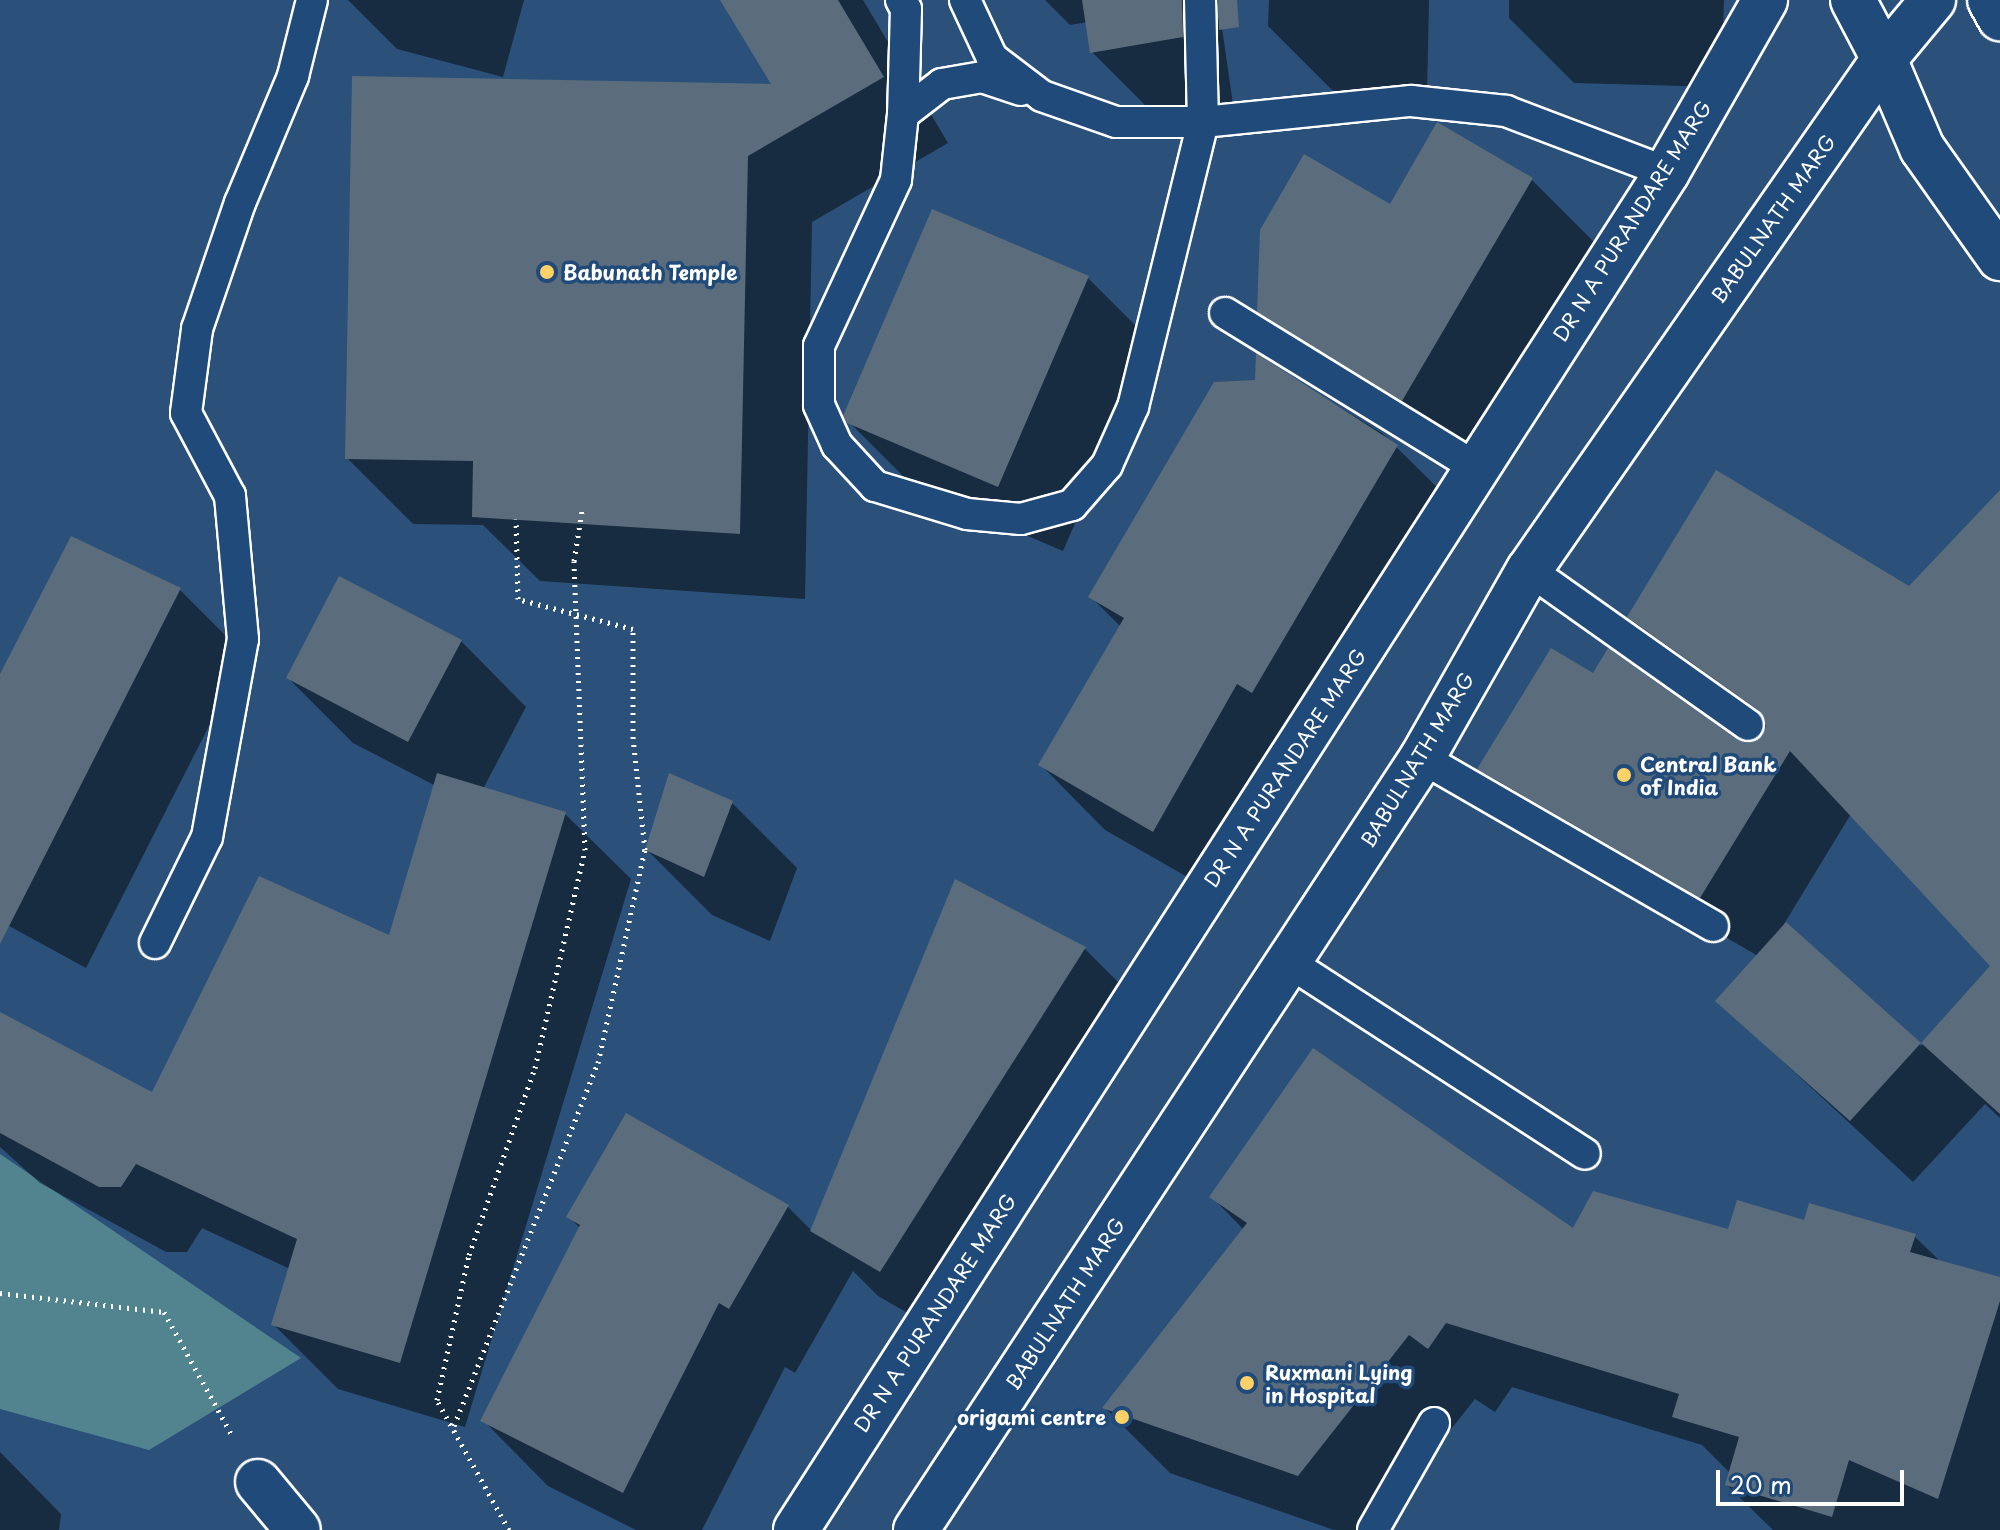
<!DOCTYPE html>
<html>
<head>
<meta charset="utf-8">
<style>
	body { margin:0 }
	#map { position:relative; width:2000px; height:1530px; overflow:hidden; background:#2b517a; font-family:"Playpen Sans",sans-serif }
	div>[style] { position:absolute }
	.green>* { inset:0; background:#528490 }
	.shadow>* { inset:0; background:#0007 }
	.building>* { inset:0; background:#5b6d7c }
	.path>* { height:5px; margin-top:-2.5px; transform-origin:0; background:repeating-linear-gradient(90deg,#fff 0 2px,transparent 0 8px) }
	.roads { filter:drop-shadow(2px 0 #fff) drop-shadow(-2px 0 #fff) drop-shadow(0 2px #fff) drop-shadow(0 -2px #fff) }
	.lane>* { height:30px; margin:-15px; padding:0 15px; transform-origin:15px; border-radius:15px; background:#1f4a7a }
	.street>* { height:44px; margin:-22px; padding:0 22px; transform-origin:22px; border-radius:22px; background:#1f4a7a }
	.secondary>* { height:44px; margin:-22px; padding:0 22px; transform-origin:22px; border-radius:22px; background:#1f4a7a }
	.primary>* { height:44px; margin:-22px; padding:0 22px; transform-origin:22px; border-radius:22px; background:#1f4a7a }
	.dots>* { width:22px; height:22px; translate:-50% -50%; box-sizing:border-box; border:4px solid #1f4a7a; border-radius:50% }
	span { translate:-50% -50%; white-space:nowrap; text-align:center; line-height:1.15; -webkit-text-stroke:7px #1f4a7a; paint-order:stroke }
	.street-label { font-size:20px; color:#fff }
	.poi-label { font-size:20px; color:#fff; font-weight:700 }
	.left { translate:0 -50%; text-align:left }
	.right { translate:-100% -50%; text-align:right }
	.scale { position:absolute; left:1716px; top:1470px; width:188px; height:36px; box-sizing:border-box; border:4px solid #fff; border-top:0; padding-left:10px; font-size:24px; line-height:28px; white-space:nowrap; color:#fff; -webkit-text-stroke:6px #1f4a7a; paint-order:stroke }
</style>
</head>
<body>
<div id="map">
	<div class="green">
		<i style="clip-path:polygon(0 1154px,301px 1358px,149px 1450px,0 1409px)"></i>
	</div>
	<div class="shadow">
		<i style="clip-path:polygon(348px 0,524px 0,503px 77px,397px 49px)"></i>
		<i style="clip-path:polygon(722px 0,863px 0,948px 143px,812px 222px,805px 599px,540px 581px,483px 525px,413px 524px,347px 458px,774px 87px)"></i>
		<i style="clip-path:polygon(1045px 0,1200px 0,1221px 21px,1233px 104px,1157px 117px,1092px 52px,1088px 22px,1070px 25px)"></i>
		<i style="clip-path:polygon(1269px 0,1429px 0,1427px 93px,1333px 91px,1268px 26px)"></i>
		<i style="clip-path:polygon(1509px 0,1724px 0,1721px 87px,1574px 83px,1509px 18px)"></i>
		<i style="clip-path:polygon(1531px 179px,1597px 245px,1468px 464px,1325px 377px,1259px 311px,1390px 207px)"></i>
		<i style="clip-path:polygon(1088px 278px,1153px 343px,1063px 551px,915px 488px,849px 422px)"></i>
		<i style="clip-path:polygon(1258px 357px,1382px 433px,1462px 512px,1219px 895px,1105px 830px,1040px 764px,1121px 627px,1091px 597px,1257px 382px)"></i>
		<i style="clip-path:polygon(evenodd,2000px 502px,2000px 1118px,1985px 1104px,1913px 1182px,1718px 1001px,1758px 956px,1542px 831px,1480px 769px,1594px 676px,1737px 742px,1747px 745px,1764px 737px,1766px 732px,1692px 679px,1629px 617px,1910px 589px,2000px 502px,1851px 814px,1993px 966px,1921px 1046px,1784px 924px,1851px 814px)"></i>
		<i style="clip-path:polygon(179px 589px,245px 655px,86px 968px,0 921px,0 679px)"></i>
		<i style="clip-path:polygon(461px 641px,526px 707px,483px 789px,565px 814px,631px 879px,465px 1427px,338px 1389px,273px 1324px,290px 1269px,202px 1228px,187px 1252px,166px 1252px,40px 1183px,0 1147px,0 1014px,153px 1095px,390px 938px,436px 786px,353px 743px,288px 678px)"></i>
		<i style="clip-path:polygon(732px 803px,797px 868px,770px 941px,712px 915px,647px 850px)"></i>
		<i style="clip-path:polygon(956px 882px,1085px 949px,1150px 1014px,946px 1335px,878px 1296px,853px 1271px,795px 1373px,785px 1367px,702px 1530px,636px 1530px,548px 1486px,483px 1420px,580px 1228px,569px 1217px,787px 1206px,812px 1231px)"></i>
		<i style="clip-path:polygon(1212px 1197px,1574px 1230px,1729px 1232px,1805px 1223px,1914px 1236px,1942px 1263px,2000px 1279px,2000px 1530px,1773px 1530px,1727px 1485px,1731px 1474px,1702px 1445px,1512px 1387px,1495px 1412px,1475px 1399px,1371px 1530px,1334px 1530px,1170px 1473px,1105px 1408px,1244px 1230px)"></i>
		<i style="clip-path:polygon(0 1452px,61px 1514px,59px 1530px,0 1530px)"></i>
	</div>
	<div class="building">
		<i style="clip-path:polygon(720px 0,838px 0,884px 77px,748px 156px,740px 534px,472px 517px,473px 461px,345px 459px,352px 76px,771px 84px)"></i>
		<i style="clip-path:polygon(1082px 0,1182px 0,1183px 37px,1090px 53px)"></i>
		<i style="clip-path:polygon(1218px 0,1237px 0,1239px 27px,1219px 30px)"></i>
		<i style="clip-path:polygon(1437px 122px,1533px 178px,1402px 401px,1257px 312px,1260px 230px,1304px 154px,1390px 204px)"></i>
		<i style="clip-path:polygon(932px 209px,1089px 276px,998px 487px,847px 423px,843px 416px)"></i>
		<i style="clip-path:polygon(1256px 353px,1398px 445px,1252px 693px,1237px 684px,1153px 832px,1038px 765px,1124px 618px,1088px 597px,1214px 382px,1255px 380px)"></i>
		<i style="clip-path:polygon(1716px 470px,1909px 586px,2000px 490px,2000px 1114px,1921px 1043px,1850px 1121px,1715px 1001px,1786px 922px,1921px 1043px,1990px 966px,1790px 751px,1700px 898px,1477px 769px,1551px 648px,1593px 673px,1608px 648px,1738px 740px,1747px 743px,1762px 736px,1766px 726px,1758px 710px,1627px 617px)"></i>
		<i style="clip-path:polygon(71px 536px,181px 588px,0 944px,0 674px)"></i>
		<i style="clip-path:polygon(339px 576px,462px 640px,408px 742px,286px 678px)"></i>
		<i style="clip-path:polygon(437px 773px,566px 812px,400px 1363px,271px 1325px,297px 1239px,136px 1164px,121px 1187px,99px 1187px,0 1133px,0 1012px,152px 1092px,259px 876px,389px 935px)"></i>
		<i style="clip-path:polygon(669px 773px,733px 801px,704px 877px,645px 850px)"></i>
		<i style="clip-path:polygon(955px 879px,1086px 947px,880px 1272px,810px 1231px)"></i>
		<i style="clip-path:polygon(1313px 1048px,1573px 1228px,1593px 1191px,1728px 1229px,1737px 1200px,1804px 1220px,1809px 1203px,1916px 1234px,1910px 1252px,2000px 1277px,2000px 1301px,1938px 1499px,1849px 1460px,1832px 1517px,1725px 1485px,1739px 1437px,1672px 1417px,1679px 1394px,1446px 1323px,1428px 1349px,1409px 1335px,1298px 1476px,1102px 1408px,1247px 1223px,1209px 1197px)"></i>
		<i style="clip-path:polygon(626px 1113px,789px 1205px,729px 1309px,719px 1303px,623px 1493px,480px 1421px,580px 1225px,566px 1217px)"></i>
	</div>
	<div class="path">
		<i style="left:0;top:1293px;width:165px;rotate:6.6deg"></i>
		<i style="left:164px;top:1312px;width:141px;rotate:61.1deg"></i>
		<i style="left:454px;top:1426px;width:391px;rotate:-68.4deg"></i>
		<i style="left:598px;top:1063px;width:218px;rotate:-77.6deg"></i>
		<i style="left:645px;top:850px;width:113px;rotate:-96.1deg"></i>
		<i style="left:633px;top:738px;width:109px;rotate:-90deg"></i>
		<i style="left:633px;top:629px;width:119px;rotate:-165.4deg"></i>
		<i style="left:518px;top:599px;width:80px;rotate:-91.4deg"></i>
		<i style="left:509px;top:1530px;width:149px;rotate:-119deg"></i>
		<i style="left:437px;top:1400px;width:148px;rotate:-77.6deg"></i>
		<i style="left:469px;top:1255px;width:198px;rotate:-70.6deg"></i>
		<i style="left:535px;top:1068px;width:224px;rotate:-77.1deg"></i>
		<i style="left:585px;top:850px;width:289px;rotate:-92.2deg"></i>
		<i style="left:574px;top:561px;width:51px;rotate:-80.9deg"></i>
	</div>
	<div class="roads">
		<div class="lane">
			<i style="left:901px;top:0;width:10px;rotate:61deg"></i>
			<i style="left:906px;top:9px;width:105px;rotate:91.6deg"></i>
			<i style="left:903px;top:114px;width:66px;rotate:96.1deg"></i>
			<i style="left:896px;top:180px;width:183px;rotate:114.9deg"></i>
			<i style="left:819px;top:346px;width:59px;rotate:90deg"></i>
			<i style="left:819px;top:405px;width:44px;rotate:65.8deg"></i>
			<i style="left:837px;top:445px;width:56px;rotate:47.2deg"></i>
			<i style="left:875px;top:486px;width:96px;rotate:16.9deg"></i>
			<i style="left:967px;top:514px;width:54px;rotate:5.3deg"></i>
			<i style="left:1021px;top:519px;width:53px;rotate:-15.4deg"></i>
			<i style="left:1072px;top:505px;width:53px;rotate:-48.8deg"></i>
			<i style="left:1107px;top:465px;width:64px;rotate:-65.9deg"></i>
			<i style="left:1133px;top:407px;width:293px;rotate:-76.2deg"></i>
			<i style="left:1203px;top:122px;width:122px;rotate:-91.4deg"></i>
			<i style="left:965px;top:0;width:64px;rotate:65deg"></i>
			<i style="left:992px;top:58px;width:63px;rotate:37.2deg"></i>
			<i style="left:1042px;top:96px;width:78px;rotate:19.4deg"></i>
			<i style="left:1116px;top:122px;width:87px"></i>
			<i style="left:1203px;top:122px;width:209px;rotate:-5.8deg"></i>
			<i style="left:1411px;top:101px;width:96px;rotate:6deg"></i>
			<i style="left:1506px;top:111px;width:172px;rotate:20.8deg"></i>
			<i style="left:903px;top:114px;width:49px;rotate:-37.6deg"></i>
			<i style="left:942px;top:84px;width:41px;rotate:-9.9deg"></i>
			<i style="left:982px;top:77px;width:41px;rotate:18.4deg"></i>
			<i style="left:1225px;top:313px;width:296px;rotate:31.6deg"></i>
			<i style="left:1529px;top:570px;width:268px;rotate:35.3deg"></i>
			<i style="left:1422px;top:758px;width:336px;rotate:30deg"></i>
			<i style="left:155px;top:943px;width:118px;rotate:-63.9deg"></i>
			<i style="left:207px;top:837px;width:201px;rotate:-79.7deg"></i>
			<i style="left:243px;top:639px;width:144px;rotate:-95.2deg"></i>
			<i style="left:230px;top:496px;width:94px;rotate:-117.9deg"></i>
			<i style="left:186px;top:413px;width:85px;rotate:-82.5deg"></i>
			<i style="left:197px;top:329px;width:133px;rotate:-71.2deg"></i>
			<i style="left:240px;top:203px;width:138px;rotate:-67.3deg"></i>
			<i style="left:293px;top:76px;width:78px;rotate:-76deg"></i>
			<i style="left:1290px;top:963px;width:351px;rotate:32.9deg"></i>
			<i style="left:1373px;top:1530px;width:123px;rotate:-60.3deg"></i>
		</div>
		<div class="street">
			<i style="left:258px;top:1482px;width:62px;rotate:50.2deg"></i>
		</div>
		<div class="secondary">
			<i style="left:1990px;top:0;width:21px;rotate:61deg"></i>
			<i style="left:1884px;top:59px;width:97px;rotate:66.9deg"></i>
			<i style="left:1922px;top:148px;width:135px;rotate:54.7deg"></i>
		</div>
		<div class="primary">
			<i style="left:1853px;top:0;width:67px;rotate:62.3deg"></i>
			<i style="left:796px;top:1530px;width:1613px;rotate:-57.32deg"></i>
			<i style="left:1667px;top:172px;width:198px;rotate:-60.3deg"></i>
			<i style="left:916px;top:1530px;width:923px;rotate:-56.76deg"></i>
			<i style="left:1422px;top:758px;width:216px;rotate:-60.4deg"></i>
			<i style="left:1529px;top:570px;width:622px;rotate:-55.21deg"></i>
			<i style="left:1884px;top:59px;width:77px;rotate:-50.3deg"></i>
		</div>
	</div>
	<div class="dots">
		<i style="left:547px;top:272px;background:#ffd166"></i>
		<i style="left:1624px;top:775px;background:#ffd166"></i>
		<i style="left:1247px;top:1383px;background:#ffd166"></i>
		<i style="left:1122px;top:1417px;background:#ffd166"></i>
	</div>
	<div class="street-label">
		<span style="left:1773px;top:219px;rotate:-55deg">BABULNATH MARG</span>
		<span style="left:1632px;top:221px;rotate:-58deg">DR N A PURANDARE MARG</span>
		<span style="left:1417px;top:760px;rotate:-59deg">BABULNATH MARG</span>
		<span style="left:1285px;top:768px;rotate:-57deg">DR N A PURANDARE MARG</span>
		<span style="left:1065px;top:1304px;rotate:-57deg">BABULNATH MARG</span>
		<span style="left:935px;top:1313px;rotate:-57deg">DR N A PURANDARE MARG</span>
	</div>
	<div class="poi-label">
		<span class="left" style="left:563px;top:272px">Babunath Temple</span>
		<span class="left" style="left:1640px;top:776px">Central Bank<br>of India</span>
		<span class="left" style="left:1265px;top:1384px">Ruxmani Lying<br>in Hospital</span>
		<span class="right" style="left:1106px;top:1417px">origami centre</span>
	</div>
	<div class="scale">20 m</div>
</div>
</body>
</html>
